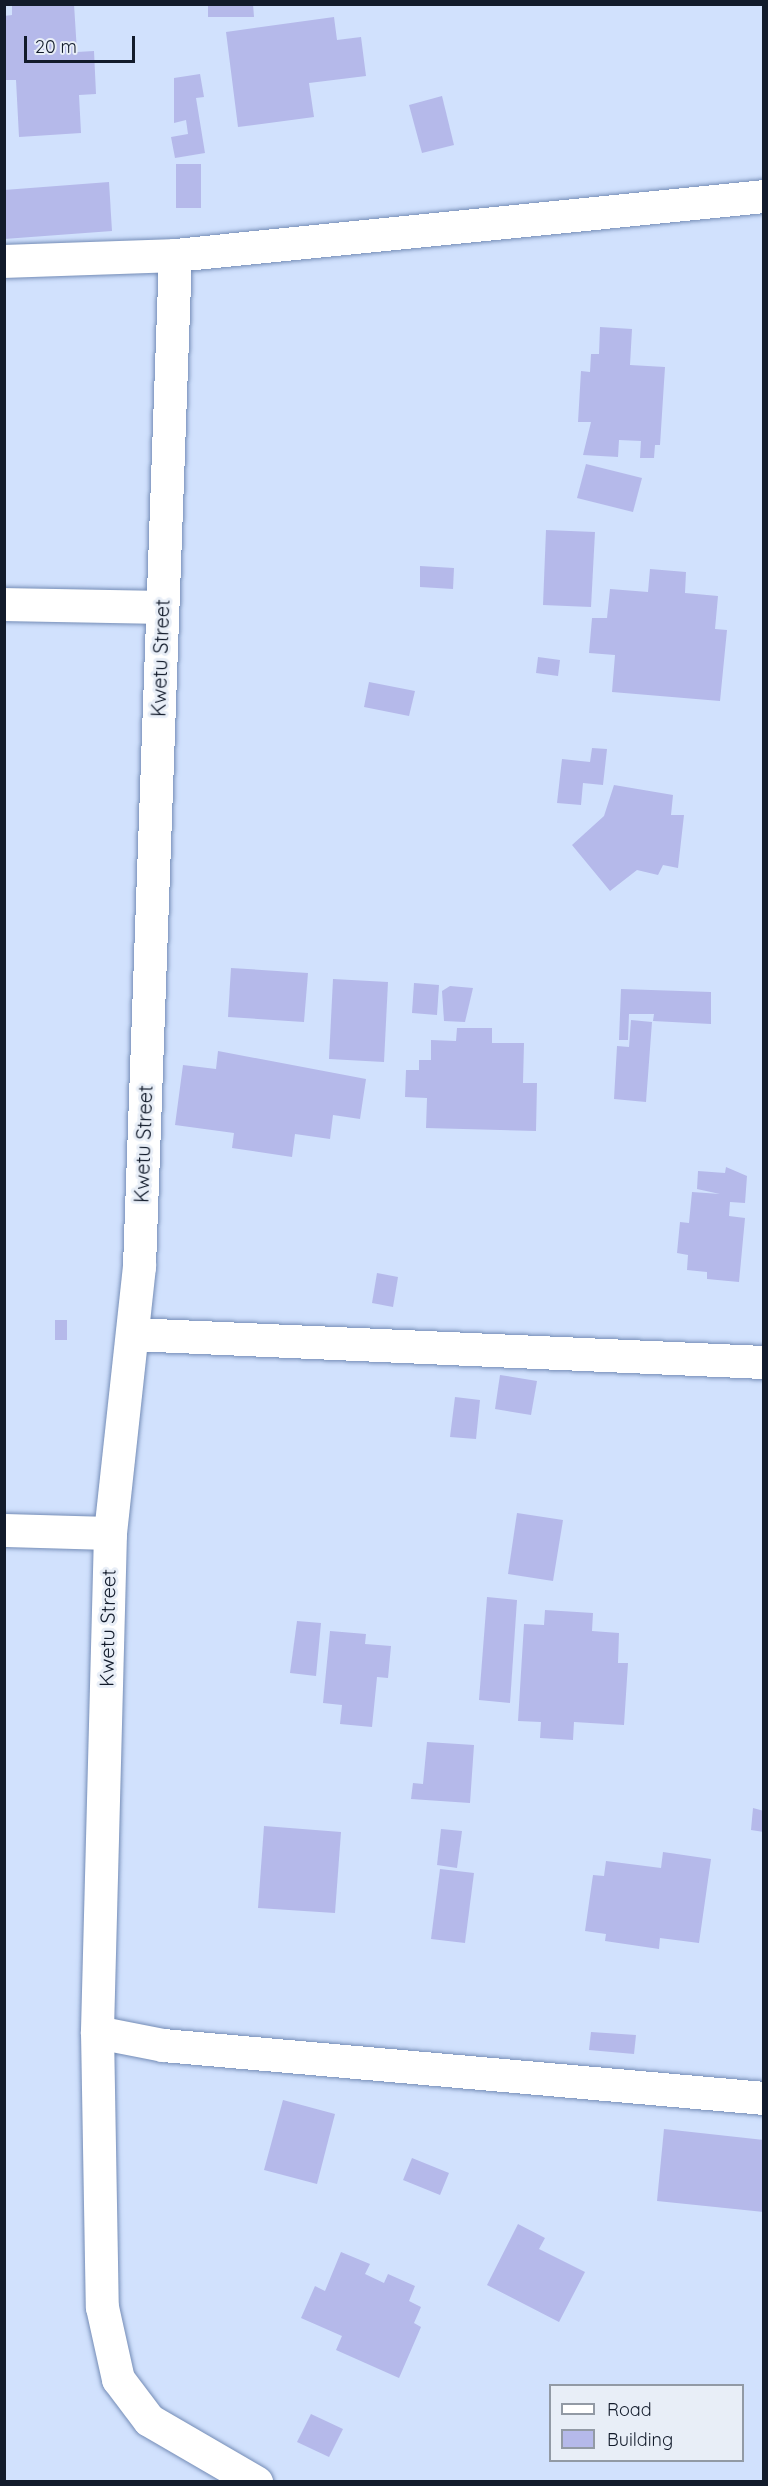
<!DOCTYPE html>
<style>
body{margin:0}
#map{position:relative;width:768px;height:2486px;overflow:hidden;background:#d1e1fd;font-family:Quicksand,sans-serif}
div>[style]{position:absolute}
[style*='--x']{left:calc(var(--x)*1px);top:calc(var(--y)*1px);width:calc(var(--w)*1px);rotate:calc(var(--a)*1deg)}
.building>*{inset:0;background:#b5b9ea}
.roads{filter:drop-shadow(0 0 2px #748cb6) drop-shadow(0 0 2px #748cb6)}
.minor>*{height:33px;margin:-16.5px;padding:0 16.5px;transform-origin:16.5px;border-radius:16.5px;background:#fff}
span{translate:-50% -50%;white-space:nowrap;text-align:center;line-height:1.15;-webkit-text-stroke:6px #e8eef7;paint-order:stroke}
.street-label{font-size:20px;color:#121b2b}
.frame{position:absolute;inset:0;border:6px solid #121b2b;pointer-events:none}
.legend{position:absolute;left:549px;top:2384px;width:195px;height:78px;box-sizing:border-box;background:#e8eef7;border:2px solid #929aa5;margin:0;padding:8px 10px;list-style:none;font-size:18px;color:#121b2b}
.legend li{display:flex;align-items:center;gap:12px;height:30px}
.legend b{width:30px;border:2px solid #929aa5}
.scale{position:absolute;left:24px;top:36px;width:111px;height:27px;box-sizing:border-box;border:3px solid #121b2b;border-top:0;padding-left:8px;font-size:18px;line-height:21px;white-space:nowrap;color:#121b2b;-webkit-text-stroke:4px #e8eef7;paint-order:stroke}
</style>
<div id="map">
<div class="building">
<i style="clip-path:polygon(12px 4px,74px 4px,77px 52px,94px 51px,96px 94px,79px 95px,81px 133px,19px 137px,16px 80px,4px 80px,4px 16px,12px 15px)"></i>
<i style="clip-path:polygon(208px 4px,253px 4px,254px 17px,208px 17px)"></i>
<i style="clip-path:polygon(334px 17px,337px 40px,361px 37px,366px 76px,309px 83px,314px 117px,238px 127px,226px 32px)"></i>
<i style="clip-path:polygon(200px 74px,204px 97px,196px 98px,205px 153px,175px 158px,171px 137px,188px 134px,186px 120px,174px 123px,174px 78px)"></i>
<i style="clip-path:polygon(442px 96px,454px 145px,422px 153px,409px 105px)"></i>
<i style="clip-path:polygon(176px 164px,201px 164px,201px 208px,176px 208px)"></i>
<i style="clip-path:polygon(109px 182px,112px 231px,4px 239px,4px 190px)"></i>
<i style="clip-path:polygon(600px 327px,632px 329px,630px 365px,665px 367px,660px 445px,655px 445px,654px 458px,640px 458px,641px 441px,619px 440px,618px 457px,583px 455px,591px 422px,578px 422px,581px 371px,590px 372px,591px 354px,599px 354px)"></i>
<i style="clip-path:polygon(586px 464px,642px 478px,633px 512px,577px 498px)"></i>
<i style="clip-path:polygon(546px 530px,595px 532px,591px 607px,543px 605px)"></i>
<i style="clip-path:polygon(420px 566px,454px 568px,453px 589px,420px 587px)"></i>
<i style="clip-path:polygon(650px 569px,686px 572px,685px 593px,718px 596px,715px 629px,727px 630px,720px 701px,612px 692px,615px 655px,589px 653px,592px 618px,607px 618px,610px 589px,648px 592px)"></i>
<i style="clip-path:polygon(538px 657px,560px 660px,558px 676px,536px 673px)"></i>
<i style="clip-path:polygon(369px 682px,415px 691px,409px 716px,364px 707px)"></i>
<i style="clip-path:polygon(592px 748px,607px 749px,603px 785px,583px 783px,581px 805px,557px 803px,562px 759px,590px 762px)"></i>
<i style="clip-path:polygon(614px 785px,673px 795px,671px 815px,684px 815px,678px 868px,663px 865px,658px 875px,637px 870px,610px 891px,572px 845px,604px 816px)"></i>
<i style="clip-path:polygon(231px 968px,308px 973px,304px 1022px,228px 1017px)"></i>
<i style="clip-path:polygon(333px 979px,388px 982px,384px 1062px,329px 1059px)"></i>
<i style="clip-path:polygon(414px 983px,439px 985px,437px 1015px,412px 1013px)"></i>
<i style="clip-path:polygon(450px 986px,473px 988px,465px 1022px,444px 1021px,442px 991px)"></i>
<i style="clip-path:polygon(621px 989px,711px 992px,711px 1024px,653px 1021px,654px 1014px,629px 1014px,628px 1040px,619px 1040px)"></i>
<i style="clip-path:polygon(631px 1020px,652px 1022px,646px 1102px,614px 1099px,617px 1046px,629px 1047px)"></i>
<i style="clip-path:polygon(457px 1028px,492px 1028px,492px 1043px,524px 1043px,523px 1083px,537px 1083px,536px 1131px,426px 1128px,427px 1098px,405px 1097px,406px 1070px,419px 1070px,419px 1060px,431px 1060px,431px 1040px,456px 1041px)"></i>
<i style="clip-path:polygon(218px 1051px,366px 1079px,360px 1119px,333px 1115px,330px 1139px,295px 1134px,292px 1157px,232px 1148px,234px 1133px,175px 1125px,183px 1065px,216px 1069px)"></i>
<i style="clip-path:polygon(726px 1167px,747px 1176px,745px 1203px,730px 1202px,729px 1216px,745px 1218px,739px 1282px,707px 1279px,707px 1272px,687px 1270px,688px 1255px,677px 1253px,680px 1222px,689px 1223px,692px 1192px,720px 1194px,697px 1189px,698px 1171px,725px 1173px)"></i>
<i style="clip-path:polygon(377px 1273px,398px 1277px,393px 1307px,372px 1303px)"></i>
<i style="clip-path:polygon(55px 1320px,67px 1320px,67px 1340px,55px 1340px)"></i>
<i style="clip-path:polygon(500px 1375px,537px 1381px,531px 1415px,495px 1409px)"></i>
<i style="clip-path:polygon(455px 1397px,480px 1400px,476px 1439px,450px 1437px)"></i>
<i style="clip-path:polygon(517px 1513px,563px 1520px,553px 1581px,508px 1574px)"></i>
<i style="clip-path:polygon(487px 1597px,517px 1600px,510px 1703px,479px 1700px)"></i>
<i style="clip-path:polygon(545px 1610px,593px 1613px,592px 1631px,619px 1633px,618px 1663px,628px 1663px,624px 1725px,574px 1722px,573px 1740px,540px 1738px,541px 1722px,518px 1721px,524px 1624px,544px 1625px)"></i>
<i style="clip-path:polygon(297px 1621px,321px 1623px,316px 1676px,290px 1673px)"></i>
<i style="clip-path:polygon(330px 1631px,366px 1634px,365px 1644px,391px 1646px,388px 1678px,377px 1677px,372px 1727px,340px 1724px,342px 1705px,323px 1703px)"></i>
<i style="clip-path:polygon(427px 1742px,474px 1745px,470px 1803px,411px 1799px,413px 1783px,423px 1784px)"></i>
<i style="clip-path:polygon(753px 1808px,764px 1811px,764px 1832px,751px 1830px)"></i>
<i style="clip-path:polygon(264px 1826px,341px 1832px,335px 1913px,258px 1908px)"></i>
<i style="clip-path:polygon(441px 1829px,462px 1831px,457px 1868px,437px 1865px)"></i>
<i style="clip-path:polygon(663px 1852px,711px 1859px,699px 1943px,660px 1938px,659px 1949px,605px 1941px,606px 1934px,585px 1931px,593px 1875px,604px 1876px,606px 1861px,661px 1868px)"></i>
<i style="clip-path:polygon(440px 1869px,474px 1873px,465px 1943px,431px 1939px)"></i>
<i style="clip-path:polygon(591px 2032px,636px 2035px,634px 2054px,589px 2050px)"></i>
<i style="clip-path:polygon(283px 2100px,335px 2114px,317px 2184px,264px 2170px)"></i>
<i style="clip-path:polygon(664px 2129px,764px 2140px,764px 2212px,657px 2201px)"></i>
<i style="clip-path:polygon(412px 2158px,449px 2173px,440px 2195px,403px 2180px)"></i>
<i style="clip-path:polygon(518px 2224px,545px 2238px,539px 2249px,585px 2272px,559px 2322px,487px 2285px)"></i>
<i style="clip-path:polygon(341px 2252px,370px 2264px,365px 2274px,384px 2283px,388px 2274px,415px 2286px,409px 2301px,421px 2307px,414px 2323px,421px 2327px,399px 2378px,336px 2350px,342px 2336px,301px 2318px,315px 2286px,325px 2291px)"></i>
<i style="clip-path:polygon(311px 2414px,343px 2429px,329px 2457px,297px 2442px)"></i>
</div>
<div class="roads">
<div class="minor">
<i style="--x:175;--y:255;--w:1012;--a:92.04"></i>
<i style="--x:139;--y:1266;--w:269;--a:96.2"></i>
<i style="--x:110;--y:1533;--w:499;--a:91.5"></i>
<i style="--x:97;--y:2032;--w:275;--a:89"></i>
<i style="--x:102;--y:2307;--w:74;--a:77.5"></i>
<i style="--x:118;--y:2379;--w:51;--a:52.9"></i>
<i style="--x:149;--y:2420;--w:124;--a:30.1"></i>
<i style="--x:4;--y:261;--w:171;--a:-2"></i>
<i style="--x:175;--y:255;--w:592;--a:-5.72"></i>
<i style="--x:4;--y:604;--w:157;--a:1.1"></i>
<i style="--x:132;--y:1334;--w:633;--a:2.54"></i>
<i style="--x:4;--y:1530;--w:106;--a:1.6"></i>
<i style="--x:97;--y:2032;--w:67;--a:11.1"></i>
<i style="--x:163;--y:2045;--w:603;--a:5.04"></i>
</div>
</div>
<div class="street-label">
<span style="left:160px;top:658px;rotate:-88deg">Kwetu Street</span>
<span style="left:143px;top:1144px;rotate:-88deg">Kwetu Street</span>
<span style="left:107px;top:1628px;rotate:-89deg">Kwetu Street</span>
</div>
<div class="frame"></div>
<ul class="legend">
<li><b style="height:8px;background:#fff"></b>Road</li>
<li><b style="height:16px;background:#b5b9ea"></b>Building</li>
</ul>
<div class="scale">20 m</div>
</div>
